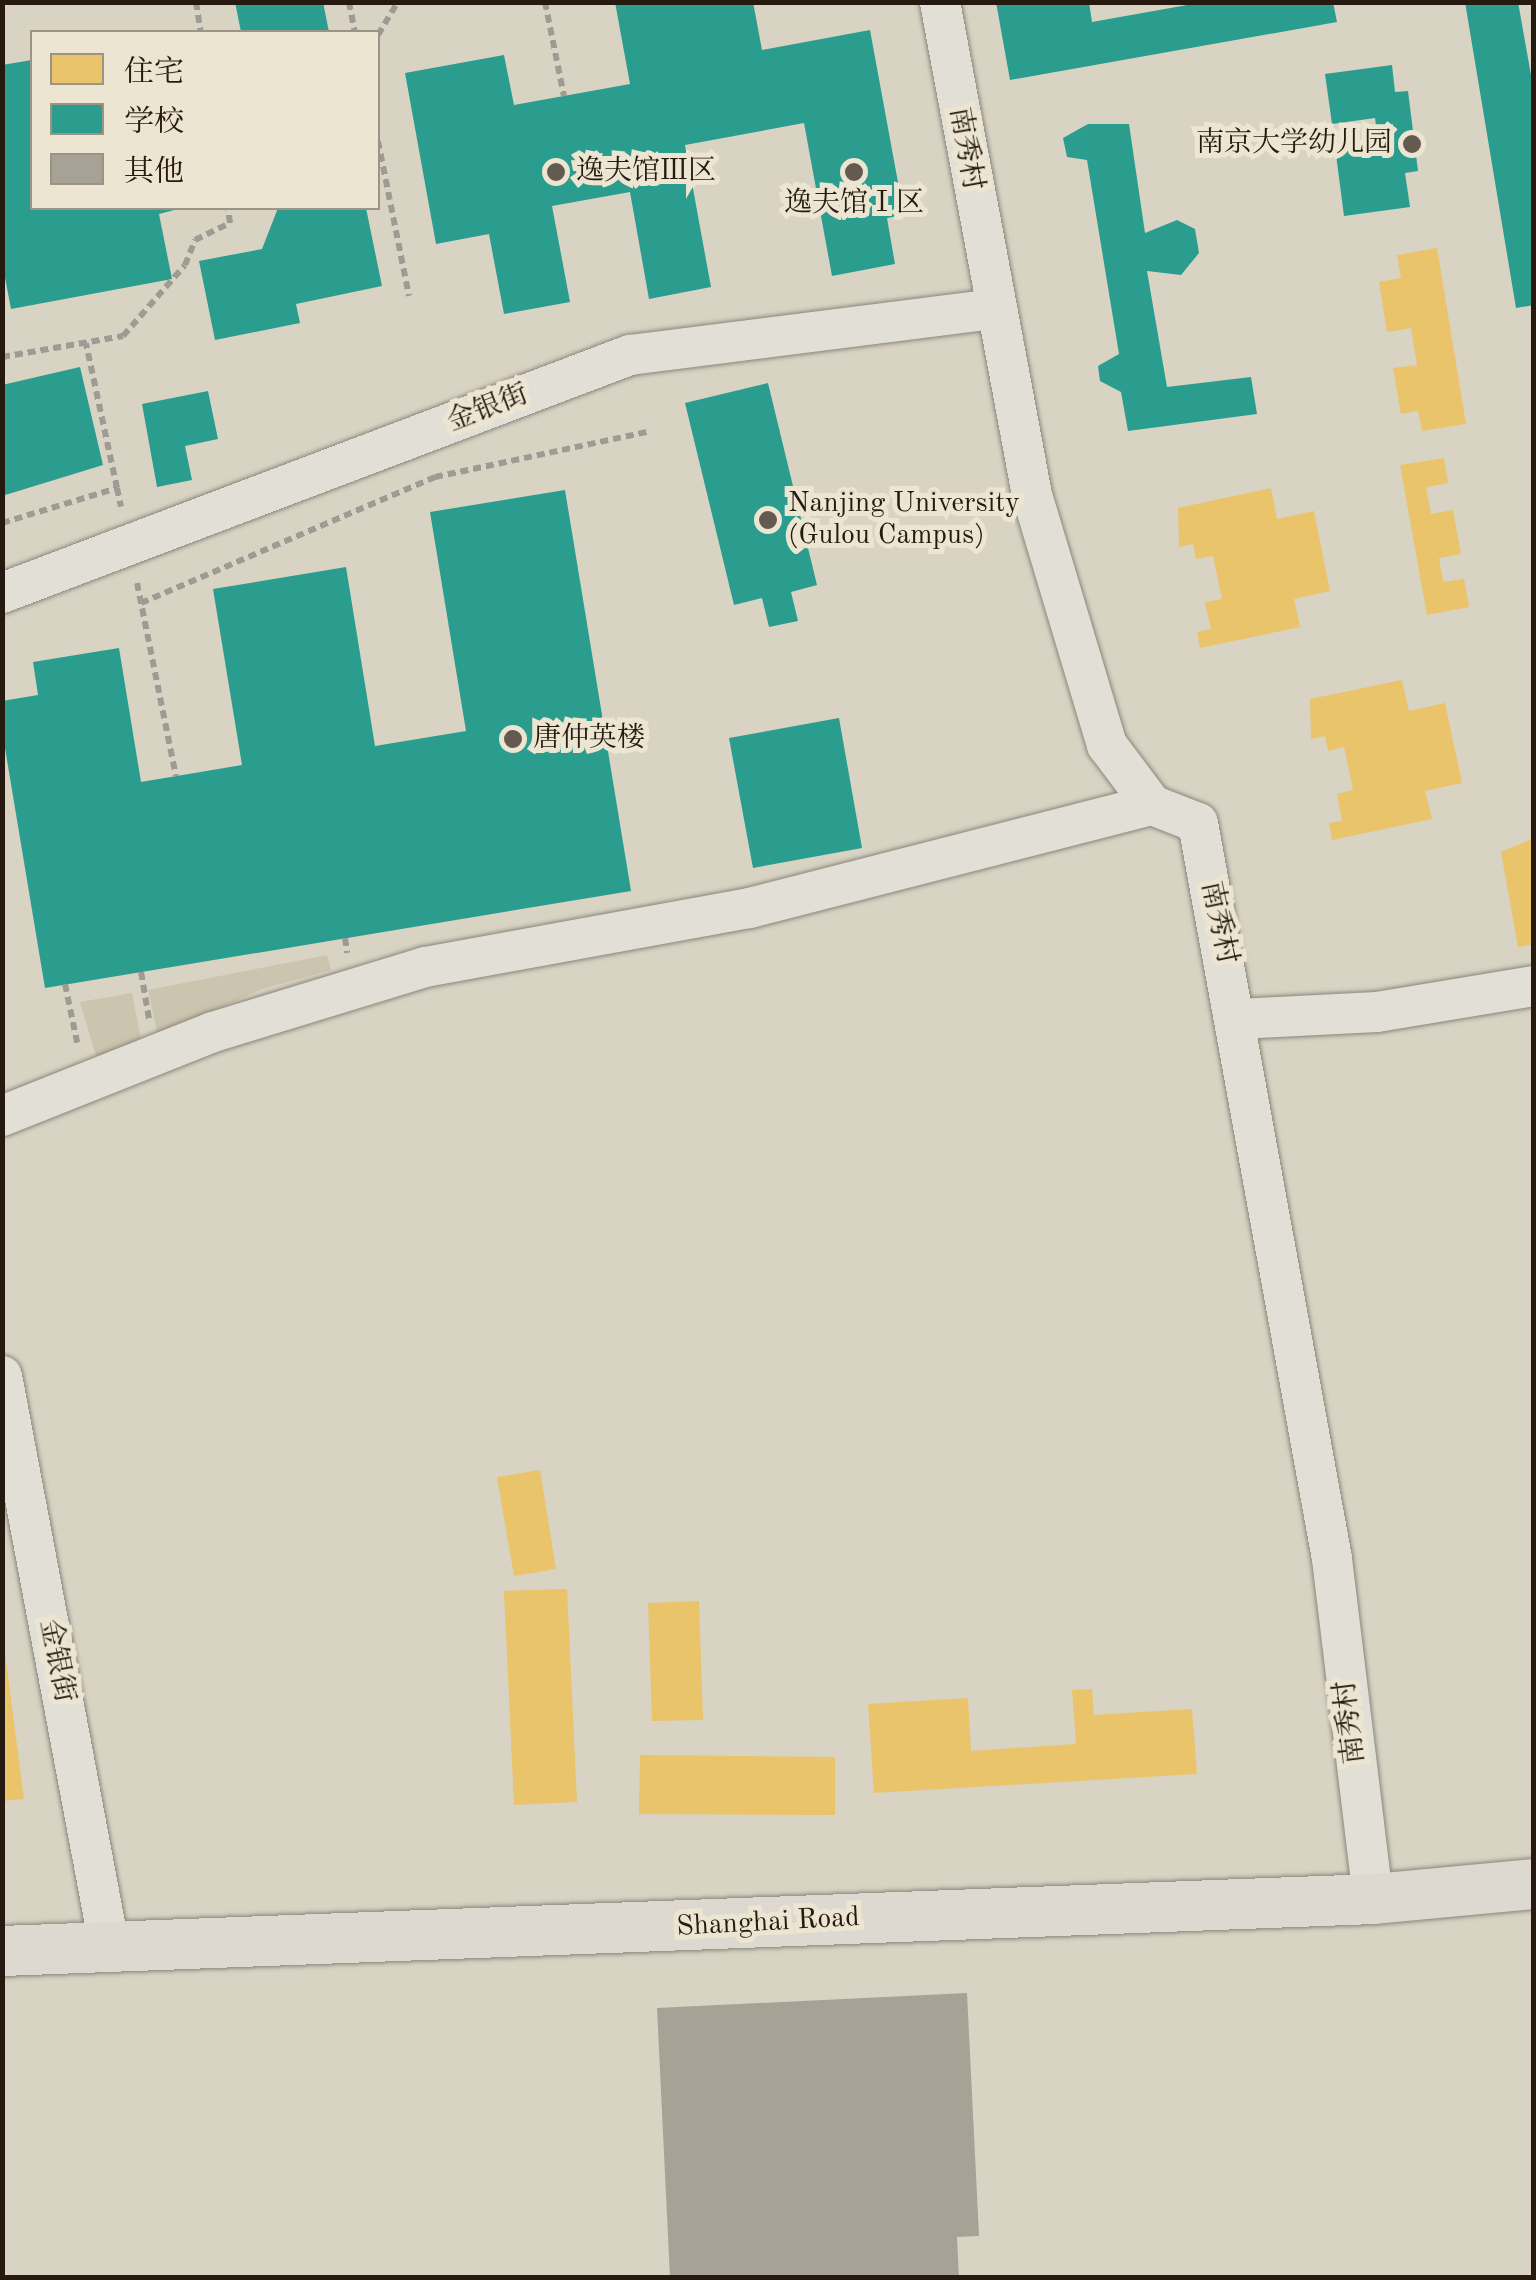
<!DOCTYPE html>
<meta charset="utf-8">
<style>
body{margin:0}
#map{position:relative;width:1536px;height:2280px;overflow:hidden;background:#d8d3c3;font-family:"Old Standard TT","Noto Serif SC",serif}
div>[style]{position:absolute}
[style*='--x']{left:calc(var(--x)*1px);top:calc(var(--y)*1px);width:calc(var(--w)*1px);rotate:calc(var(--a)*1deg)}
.green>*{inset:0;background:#cbc4ae}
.homes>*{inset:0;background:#e9c46a}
.schools>*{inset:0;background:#2a9d8f}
.building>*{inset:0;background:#a6a296}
.path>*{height:6px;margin-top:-3px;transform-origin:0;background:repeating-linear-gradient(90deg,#9e9b94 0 8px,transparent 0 13px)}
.roads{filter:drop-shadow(0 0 2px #8b867c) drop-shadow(0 0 2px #8b867c)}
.minor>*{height:40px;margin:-20px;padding:0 20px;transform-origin:20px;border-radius:20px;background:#e2dfd7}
.major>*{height:50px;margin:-25px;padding:0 25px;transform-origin:25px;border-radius:25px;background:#ddd9d0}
.dots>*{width:28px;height:28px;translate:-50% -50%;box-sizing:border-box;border:5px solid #ece5d2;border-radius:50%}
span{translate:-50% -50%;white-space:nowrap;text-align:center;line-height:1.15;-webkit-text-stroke:10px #ece5d2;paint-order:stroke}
.poi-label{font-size:28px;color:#251910}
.right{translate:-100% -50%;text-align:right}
.left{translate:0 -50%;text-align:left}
.street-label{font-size:28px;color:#251910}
.frame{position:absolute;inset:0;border:5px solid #251910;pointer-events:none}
.legend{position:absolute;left:30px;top:30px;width:350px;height:180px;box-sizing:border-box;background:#ece5d2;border:2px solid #9c9384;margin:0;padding:12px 18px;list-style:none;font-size:30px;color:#251910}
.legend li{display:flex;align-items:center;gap:20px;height:50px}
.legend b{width:50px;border:2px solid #9c9384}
</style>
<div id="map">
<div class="green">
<i style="clip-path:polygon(327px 955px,331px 970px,262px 989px,158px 1036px,148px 990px)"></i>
<i style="clip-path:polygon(132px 993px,141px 1039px,109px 1062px,96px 1056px,80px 1002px)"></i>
</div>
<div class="homes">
<i style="clip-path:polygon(1437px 248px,1466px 424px,1422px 431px,1418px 411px,1401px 414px,1393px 368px,1417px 365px,1411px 328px,1387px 332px,1379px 282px,1401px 278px,1397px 255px)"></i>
<i style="clip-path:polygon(1444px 458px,1448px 483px,1426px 487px,1431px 514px,1453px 510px,1461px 554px,1439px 558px,1443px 582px,1464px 579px,1469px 607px,1427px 615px,1400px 465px)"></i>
<i style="clip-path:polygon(1271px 488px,1277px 519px,1314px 511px,1330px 591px,1294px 599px,1300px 627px,1200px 648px,1197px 632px,1211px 629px,1205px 602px,1222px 599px,1213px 556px,1196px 559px,1193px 544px,1179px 547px,1178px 508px)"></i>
<i style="clip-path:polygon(1402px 680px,1409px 711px,1445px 703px,1462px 783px,1425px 791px,1432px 819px,1332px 840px,1329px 823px,1342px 821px,1337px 794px,1353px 790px,1344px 747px,1328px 751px,1325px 736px,1311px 739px,1310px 699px)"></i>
<i style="clip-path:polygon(1534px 838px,1534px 944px,1518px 947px,1501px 852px)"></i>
<i style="clip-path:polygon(540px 1470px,556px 1569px,514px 1576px,497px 1477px)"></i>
<i style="clip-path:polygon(567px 1589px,577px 1802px,514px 1805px,504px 1591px)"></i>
<i style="clip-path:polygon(699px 1601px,703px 1720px,652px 1721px,648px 1603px)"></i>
<i style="clip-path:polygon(2px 1630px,24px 1799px,2px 1801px)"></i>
<i style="clip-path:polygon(1092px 1689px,1094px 1715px,1192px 1709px,1197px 1774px,874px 1793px,868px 1704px,968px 1698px,971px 1751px,1076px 1744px,1072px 1690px)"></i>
<i style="clip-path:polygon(640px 1755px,835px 1757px,835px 1815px,639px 1814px)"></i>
</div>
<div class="schools">
<i style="clip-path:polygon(235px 2px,323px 2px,329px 32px,241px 32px)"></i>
<i style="clip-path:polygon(615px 2px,753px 2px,762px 50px,870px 30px,904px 215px,887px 218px,895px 264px,832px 276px,804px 123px,685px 145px,711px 287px,649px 299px,630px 192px,552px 206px,570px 302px,504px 314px,489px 234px,436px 244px,405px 73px,504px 55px,514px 105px,630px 84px)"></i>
<i style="clip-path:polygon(996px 2px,1089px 2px,1092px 22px,1204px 2px,1333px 2px,1337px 22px,1010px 80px)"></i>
<i style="clip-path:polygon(1465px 2px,1518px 2px,1534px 92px,1534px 305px,1516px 308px)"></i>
<i style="clip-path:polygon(32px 60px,32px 208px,182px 208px,159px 214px,172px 279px,11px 309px,2px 262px,2px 65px)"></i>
<i style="clip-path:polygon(1392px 65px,1395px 92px,1408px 91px,1418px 171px,1405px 173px,1410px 207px,1344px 216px,1335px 147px,1378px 141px,1375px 118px,1332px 124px,1325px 74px)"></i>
<i style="clip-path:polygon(1088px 124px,1129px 124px,1145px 233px,1177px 220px,1195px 229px,1199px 253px,1181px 275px,1147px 271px,1167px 387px,1251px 377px,1257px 414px,1128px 431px,1121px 392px,1100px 381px,1098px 366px,1119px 354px,1087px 160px,1067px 157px,1063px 138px)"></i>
<i style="clip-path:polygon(278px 208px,366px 208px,382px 286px,296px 304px,300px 323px,215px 340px,199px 261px,262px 249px)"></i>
<i style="clip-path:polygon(80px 367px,103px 465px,2px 496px,2px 385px)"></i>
<i style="clip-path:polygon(768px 383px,817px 585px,791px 592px,798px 621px,769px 627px,762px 598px,734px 605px,685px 403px)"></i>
<i style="clip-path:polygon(208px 391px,218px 439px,185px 446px,192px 480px,157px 487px,142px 404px)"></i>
<i style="clip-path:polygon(565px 490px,631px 891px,45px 988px,2px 730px,2px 701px,38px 695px,33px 662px,119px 648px,141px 782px,242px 765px,213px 589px,346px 567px,375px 746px,466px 731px,430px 512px)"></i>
<i style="clip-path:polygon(839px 718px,862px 848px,753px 868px,729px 738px)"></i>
</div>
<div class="building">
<i style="clip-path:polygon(967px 1993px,979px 2236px,957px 2237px,959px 2278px,670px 2278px,657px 2008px)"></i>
</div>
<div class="path">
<i style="--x:196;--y:2;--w:30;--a:81"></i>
<i style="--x:349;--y:2;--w:31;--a:79"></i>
<i style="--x:545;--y:2;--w:96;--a:78.6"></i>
<i style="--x:378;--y:35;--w:39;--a:-59"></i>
<i style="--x:378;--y:141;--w:158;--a:78.7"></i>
<i style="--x:2;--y:357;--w:123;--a:-9.8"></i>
<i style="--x:123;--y:336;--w:94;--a:-48.9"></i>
<i style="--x:185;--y:265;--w:27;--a:-68"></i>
<i style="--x:195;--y:240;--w:39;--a:-26"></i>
<i style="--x:230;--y:223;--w:15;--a:-98"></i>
<i style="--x:117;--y:488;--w:19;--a:78"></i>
<i style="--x:2;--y:523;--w:120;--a:-16.9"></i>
<i style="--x:117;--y:488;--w:148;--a:-102.1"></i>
<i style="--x:137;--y:583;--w:197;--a:78.6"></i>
<i style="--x:141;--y:603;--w:320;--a:-23.2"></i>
<i style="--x:435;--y:477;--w:217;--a:-12"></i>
<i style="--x:345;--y:938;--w:15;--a:82"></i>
<i style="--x:141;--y:972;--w:48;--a:80.3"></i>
<i style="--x:65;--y:984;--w:64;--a:78.3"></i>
</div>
<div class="roads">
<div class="minor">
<i style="--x:940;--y:2;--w:502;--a:79.43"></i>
<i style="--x:1032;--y:495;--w:261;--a:73.3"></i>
<i style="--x:1107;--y:745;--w:75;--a:53.1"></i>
<i style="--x:1152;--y:805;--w:49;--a:21.4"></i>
<i style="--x:1198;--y:823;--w:748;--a:79.68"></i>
<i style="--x:1332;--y:1559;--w:342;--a:83.1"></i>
<i style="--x:2;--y:593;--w:672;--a:-20.76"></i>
<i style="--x:630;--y:355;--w:367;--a:-7.2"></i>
<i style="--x:1238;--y:1019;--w:139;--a:-2.9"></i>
<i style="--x:1377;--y:1012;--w:159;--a:-9.4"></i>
<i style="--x:2;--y:1116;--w:227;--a:-21.7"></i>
<i style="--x:213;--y:1032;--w:222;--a:-17"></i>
<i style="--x:425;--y:967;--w:330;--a:-10.3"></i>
<i style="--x:750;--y:908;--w:415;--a:-14.4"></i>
<i style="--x:2;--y:1376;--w:579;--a:79.35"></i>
</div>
<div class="major">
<i style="--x:2;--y:1951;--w:1372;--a:-2.17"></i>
<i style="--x:1373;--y:1899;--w:162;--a:-5.3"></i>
</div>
</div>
<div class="dots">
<i style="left:1412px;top:144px;background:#645a4f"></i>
<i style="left:556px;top:172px;background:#645a4f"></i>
<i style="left:854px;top:172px;background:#645a4f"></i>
<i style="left:768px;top:520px;background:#645a4f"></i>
<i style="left:513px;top:739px;background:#645a4f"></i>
</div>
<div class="poi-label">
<span class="right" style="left:1392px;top:144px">南京大学幼儿园</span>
<span class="left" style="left:576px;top:172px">逸夫馆Ⅲ区</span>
<span style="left:854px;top:204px">逸夫馆Ⅰ区</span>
<span class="left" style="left:788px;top:520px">Nanjing University<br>(Gulou Campus)</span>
<span class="left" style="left:533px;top:739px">唐仲英楼</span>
</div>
<div class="street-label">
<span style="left:965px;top:149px;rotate:80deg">南秀村</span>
<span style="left:488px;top:409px;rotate:-21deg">金银街</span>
<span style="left:1218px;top:923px;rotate:78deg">南秀村</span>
<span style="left:56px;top:1661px;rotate:79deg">金银街</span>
<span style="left:1351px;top:1722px;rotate:-97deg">南秀村</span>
<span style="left:768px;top:1923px;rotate:-3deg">Shanghai Road</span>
</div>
<div class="frame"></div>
<ul class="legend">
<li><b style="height:28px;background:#e9c46a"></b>住宅</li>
<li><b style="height:28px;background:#2a9d8f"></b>学校</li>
<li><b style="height:28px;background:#a6a296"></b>其他</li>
</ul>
</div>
